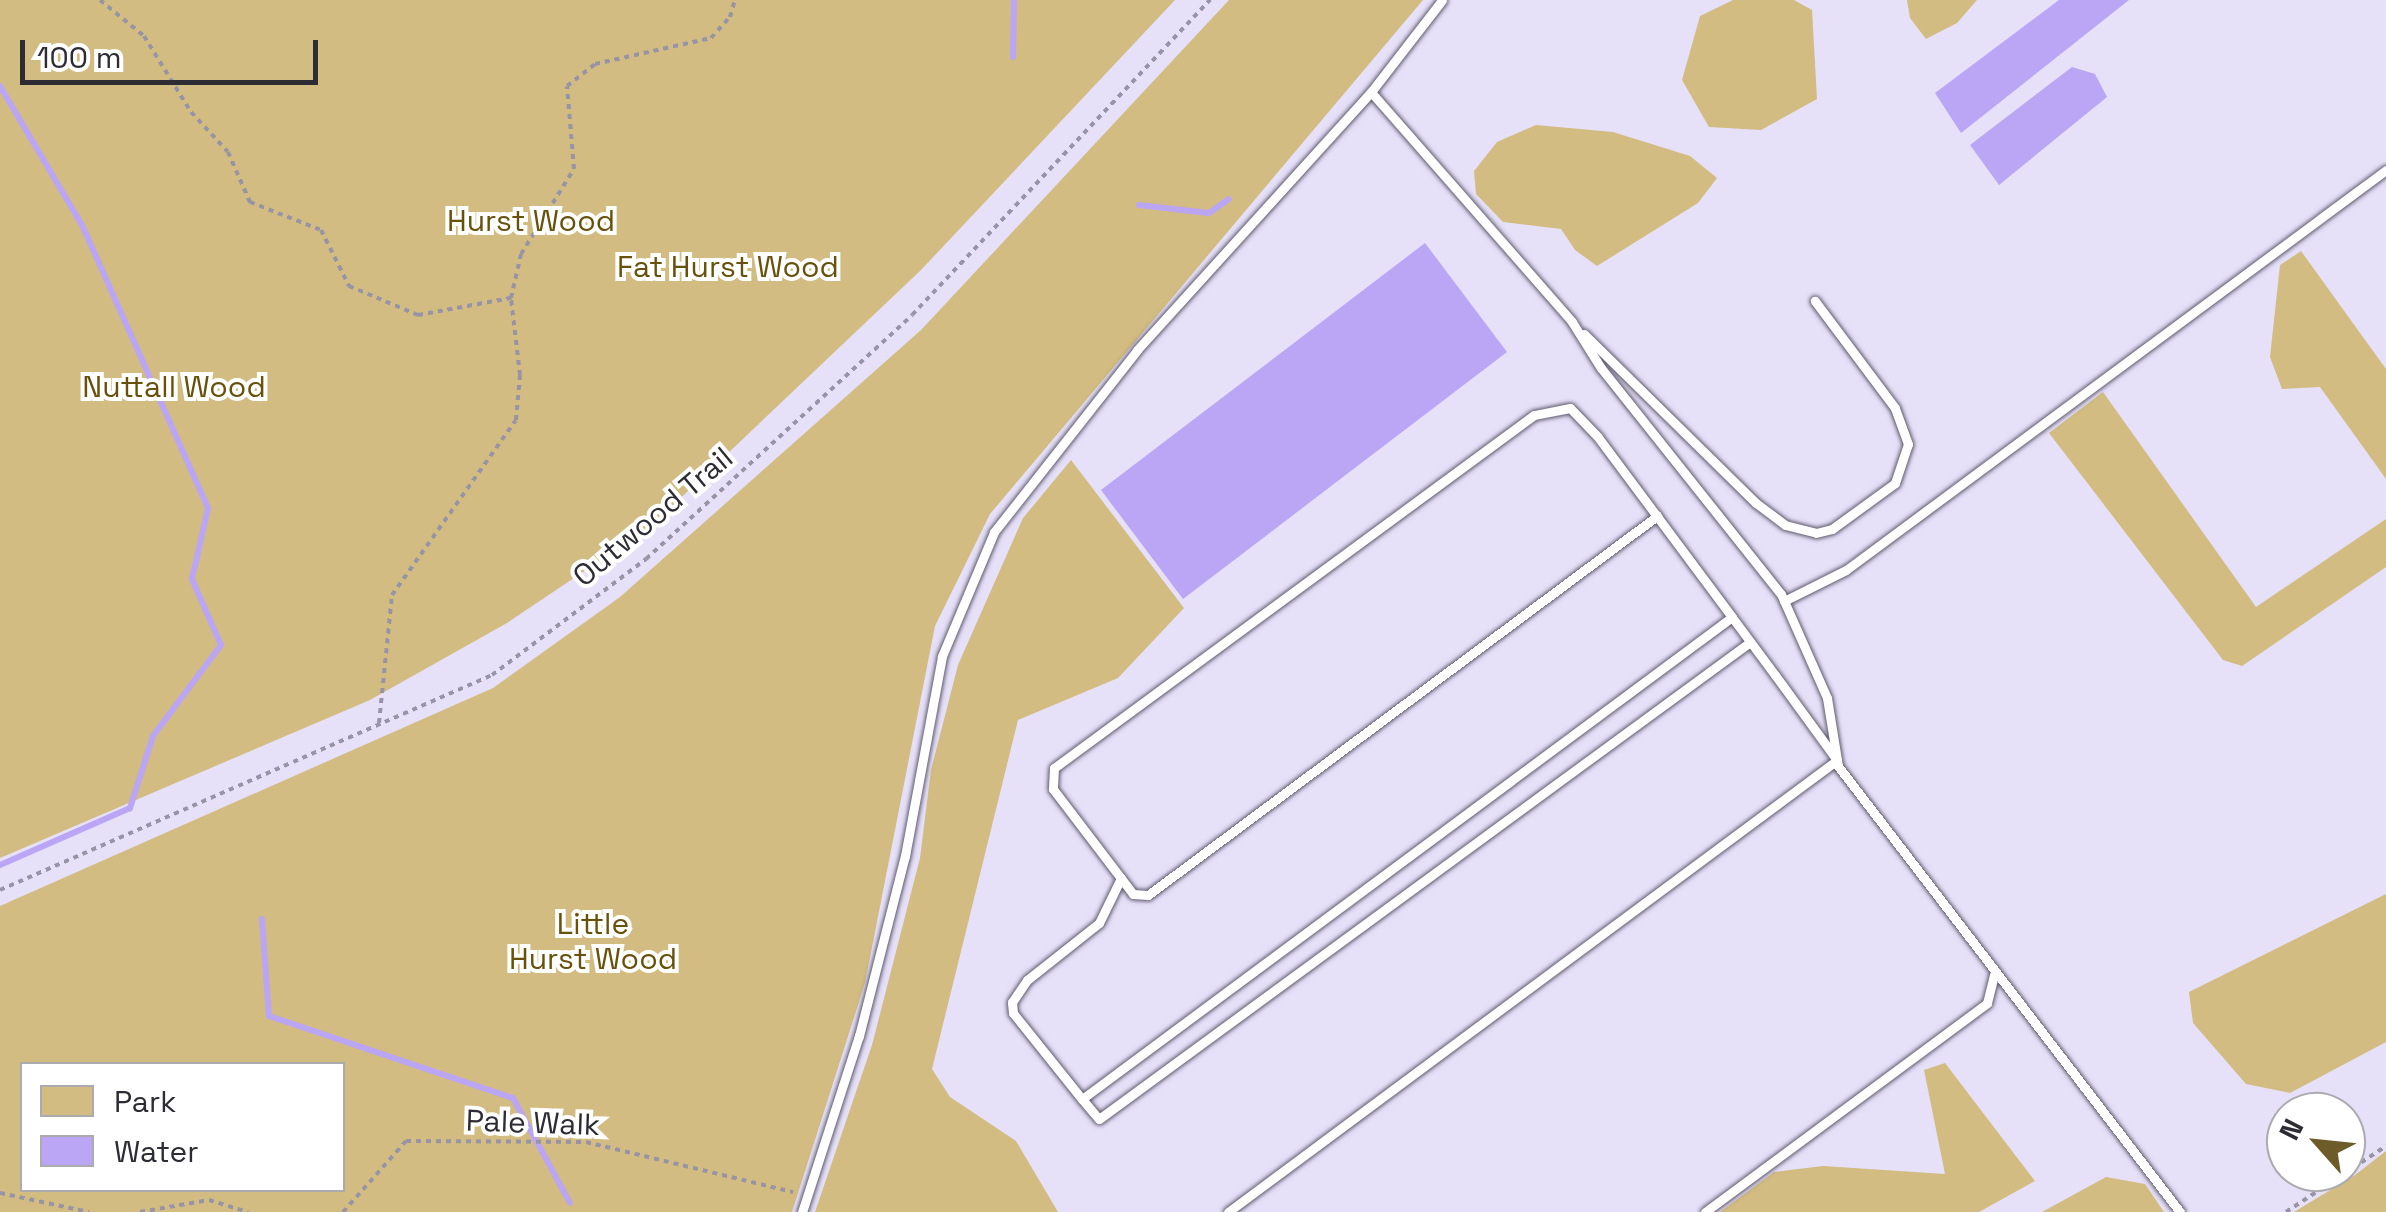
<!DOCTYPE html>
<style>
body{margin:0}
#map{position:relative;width:2386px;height:1212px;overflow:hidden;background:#e6e1f9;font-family:"Space Grotesk",sans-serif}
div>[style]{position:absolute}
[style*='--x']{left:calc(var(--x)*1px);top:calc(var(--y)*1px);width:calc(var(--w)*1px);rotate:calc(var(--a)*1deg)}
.green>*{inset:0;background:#d2bc81}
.water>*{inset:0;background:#bba5f5}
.stream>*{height:6px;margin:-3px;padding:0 3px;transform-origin:3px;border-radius:3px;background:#bba5f5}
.path>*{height:4px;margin-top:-2px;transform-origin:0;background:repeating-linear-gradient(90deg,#9894a6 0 5px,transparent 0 10px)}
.roads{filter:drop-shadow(0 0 2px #5f5a6e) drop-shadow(0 0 2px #5f5a6e)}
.lane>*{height:9px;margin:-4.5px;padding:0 4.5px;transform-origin:4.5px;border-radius:4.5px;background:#fff}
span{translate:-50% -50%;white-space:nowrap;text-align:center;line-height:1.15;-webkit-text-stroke:8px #fff;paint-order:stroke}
.park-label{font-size:30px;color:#67510b}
.street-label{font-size:30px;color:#2d2b34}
.legend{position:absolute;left:20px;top:1062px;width:325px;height:130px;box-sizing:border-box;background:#fff;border:2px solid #abaaae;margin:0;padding:12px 18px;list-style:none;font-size:30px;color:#2d2b34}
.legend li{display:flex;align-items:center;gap:20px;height:50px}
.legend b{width:50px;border:2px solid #abaaae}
.north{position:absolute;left:2266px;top:1092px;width:100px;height:100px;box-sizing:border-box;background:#fff;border:2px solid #abaaae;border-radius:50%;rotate:297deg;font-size:28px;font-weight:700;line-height:40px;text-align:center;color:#2d2b34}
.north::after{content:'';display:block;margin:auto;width:35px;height:45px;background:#6d5b2a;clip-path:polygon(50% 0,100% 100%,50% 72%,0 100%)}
.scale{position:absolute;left:20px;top:40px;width:298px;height:45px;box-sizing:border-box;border:5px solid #2d2b34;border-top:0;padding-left:12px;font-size:30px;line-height:35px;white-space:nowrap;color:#2d2b34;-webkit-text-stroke:8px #fff;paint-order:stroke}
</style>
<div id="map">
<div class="green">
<i style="clip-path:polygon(0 0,1175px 0,921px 270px,650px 527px,507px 623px,370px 700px,0 858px)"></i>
<i style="clip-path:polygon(evenodd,1229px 0,1423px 0,990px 514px,935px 626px,865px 983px,792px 1212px,0 1212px,0 906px,493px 688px,620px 597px,921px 330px,1229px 0,22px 1064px,342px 1064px,342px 1190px,22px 1190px,22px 1064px)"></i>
<i style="clip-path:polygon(1733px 0,1794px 0,1812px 10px,1817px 99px,1761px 130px,1709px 127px,1682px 80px,1700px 16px)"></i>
<i style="clip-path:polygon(1907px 0,1977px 0,1957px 23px,1926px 39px,1910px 18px)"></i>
<i style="clip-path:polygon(1536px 125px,1613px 132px,1690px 156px,1717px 178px,1698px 203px,1597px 266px,1575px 250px,1561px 229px,1503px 222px,1476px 194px,1474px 171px,1497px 142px)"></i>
<i style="clip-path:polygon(2301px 251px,2386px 369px,2386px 479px,2320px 387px,2282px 389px,2270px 357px,2280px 265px)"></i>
<i style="clip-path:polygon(2103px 392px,2256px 607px,2386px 519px,2386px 567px,2242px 666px,2223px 660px,2049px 433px)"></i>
<i style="clip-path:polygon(1071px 460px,1184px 608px,1118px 678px,1018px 720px,932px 1069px,950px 1097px,1016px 1141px,1058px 1212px,815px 1212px,872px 1045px,920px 858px,931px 770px,958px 665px,1023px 518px)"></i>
<i style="clip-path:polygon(2386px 894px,2386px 1042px,2290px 1093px,2246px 1084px,2193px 1023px,2189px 992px)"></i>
<i style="clip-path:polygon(1945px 1063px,2035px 1181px,1979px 1212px,1720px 1212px,1774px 1172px,1823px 1166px,1945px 1174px,1924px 1070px)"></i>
<i style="clip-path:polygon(2386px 1151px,2386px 1212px,2294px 1212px,2355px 1175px)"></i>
<i style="clip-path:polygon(2106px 1177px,2145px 1184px,2164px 1212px,2042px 1212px)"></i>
</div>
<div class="water">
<i style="clip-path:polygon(2059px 0,2129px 0,1961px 133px,1935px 93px)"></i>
<i style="clip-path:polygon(2072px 67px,2095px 74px,2107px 97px,1999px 185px,1970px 145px)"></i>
<i style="clip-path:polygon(1425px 243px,1507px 352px,1183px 599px,1101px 490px)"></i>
</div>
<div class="stream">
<i style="--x:1013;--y:57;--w:57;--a:-89"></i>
<i style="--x:0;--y:86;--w:161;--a:59.5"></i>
<i style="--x:82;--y:225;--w:310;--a:66"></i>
<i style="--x:208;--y:508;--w:73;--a:102.7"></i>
<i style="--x:192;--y:579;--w:72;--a:66.3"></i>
<i style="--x:221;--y:645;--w:114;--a:126.8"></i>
<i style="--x:153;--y:736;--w:76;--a:107.7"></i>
<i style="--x:130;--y:808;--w:142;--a:156.3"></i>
<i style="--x:1139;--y:205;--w:70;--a:6.5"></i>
<i style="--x:1209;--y:213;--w:24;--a:-35"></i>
<i style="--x:262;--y:919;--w:97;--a:85.9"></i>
<i style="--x:269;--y:1016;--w:257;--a:18.6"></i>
<i style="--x:513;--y:1098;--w:119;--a:61.5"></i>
</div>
<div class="path">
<i style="--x:100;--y:0;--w:57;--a:39.3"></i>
<i style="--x:144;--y:36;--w:89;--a:58.3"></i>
<i style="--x:191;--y:112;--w:54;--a:47.2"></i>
<i style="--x:228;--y:152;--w:55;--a:66.3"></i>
<i style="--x:250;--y:202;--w:76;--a:21.5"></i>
<i style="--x:321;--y:230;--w:63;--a:63.4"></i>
<i style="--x:349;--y:286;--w:75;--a:22.8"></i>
<i style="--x:418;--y:315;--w:95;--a:-10.4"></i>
<i style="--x:379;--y:723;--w:129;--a:-84.2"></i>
<i style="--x:392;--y:595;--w:214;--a:-54.7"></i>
<i style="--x:516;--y:420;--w:45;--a:-84.9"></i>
<i style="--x:520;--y:375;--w:78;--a:-96.7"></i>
<i style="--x:511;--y:298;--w:45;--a:-77.2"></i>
<i style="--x:521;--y:254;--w:100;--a:-58.1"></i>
<i style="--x:574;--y:169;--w:83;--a:-94.8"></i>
<i style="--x:567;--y:86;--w:36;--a:-38"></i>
<i style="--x:595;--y:64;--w:119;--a:-12.6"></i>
<i style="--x:711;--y:38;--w:28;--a:-48"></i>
<i style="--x:730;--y:17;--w:18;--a:-74"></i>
<i style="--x:0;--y:890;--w:537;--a:-23.6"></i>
<i style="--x:492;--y:675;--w:193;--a:-37"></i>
<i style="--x:646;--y:559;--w:361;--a:-42.5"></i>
<i style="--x:912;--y:315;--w:434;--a:-46.6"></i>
<i style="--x:0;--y:1193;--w:91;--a:12.1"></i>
<i style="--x:140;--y:1212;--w:70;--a:-9.9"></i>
<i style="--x:209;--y:1200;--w:41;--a:17.1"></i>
<i style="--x:343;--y:1212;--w:95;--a:-48.4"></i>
<i style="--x:406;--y:1141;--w:180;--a:0.3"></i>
<i style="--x:586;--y:1142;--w:213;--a:13.6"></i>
<i style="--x:2286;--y:1212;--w:120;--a:-33.4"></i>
</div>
<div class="roads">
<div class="lane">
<i style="--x:1371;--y:92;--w:305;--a:48.8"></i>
<i style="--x:1572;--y:322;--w:54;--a:57.8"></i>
<i style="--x:1601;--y:368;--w:289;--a:51.5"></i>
<i style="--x:1781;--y:594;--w:114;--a:66.1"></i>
<i style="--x:1827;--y:698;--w:69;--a:80.8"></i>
<i style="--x:1838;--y:766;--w:562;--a:52.52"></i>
<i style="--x:1584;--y:334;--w:241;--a:44.5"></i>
<i style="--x:1756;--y:503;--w:36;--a:37"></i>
<i style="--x:1785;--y:525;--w:32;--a:14"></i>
<i style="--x:1816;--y:533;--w:16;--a:-14"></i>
<i style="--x:1832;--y:529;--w:78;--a:-36.1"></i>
<i style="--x:1895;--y:483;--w:41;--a:-71.6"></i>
<i style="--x:1908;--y:444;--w:38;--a:-110"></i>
<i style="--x:1895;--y:408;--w:134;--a:-126.8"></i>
<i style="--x:1784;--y:601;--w:69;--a:-26.6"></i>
<i style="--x:1846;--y:570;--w:672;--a:-36.53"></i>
<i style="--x:1121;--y:878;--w:50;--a:116.1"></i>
<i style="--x:1099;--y:923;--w:92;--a:141.6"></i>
<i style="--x:1027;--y:980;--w:27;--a:124"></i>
<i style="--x:1012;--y:1002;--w:11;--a:85"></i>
<i style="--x:1013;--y:1013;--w:110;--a:51.3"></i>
<i style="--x:1082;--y:1099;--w:809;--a:-36.56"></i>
<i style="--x:1082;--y:1099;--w:26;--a:50"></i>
<i style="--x:1099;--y:1119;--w:807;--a:-36.23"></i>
<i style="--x:802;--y:1212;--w:185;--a:-72.1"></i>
<i style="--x:859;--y:1036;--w:186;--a:-75.7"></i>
<i style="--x:905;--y:856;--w:203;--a:-79.5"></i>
<i style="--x:942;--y:656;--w:134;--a:-67.2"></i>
<i style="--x:994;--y:532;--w:231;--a:-51.8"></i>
<i style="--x:1137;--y:350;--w:348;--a:-47.8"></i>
<i style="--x:1371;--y:92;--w:116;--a:-52.3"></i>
<i style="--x:1228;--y:1212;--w:758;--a:-36.58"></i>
<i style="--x:1837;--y:760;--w:105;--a:-126.1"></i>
<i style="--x:1775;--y:675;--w:72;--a:-126.6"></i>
<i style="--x:1732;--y:617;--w:224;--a:-126.7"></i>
<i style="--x:1598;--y:437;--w:40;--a:-134"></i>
<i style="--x:1570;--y:408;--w:37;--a:169"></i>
<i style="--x:1534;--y:415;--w:596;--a:143.67"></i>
<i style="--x:1054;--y:768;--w:21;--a:93"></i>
<i style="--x:1053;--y:789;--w:132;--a:52.7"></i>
<i style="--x:1133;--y:894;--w:15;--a:4"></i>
<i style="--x:1148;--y:895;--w:635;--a:-36.67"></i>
<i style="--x:1705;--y:1212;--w:351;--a:-36.5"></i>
<i style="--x:1987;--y:1003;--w:30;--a:-76"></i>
</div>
</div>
<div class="park-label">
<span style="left:531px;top:221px">Hurst Wood</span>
<span style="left:728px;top:267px">Fat Hurst Wood</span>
<span style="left:174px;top:387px">Nuttall Wood</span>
<span style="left:593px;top:941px">Little<br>Hurst Wood</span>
</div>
<div class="street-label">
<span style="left:653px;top:517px;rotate:-40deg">Outwood Trail</span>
<span style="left:533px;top:1123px;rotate:2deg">Pale Walk</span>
</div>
<ul class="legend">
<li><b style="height:28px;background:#d2bc81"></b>Park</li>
<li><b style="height:28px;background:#bba5f5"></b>Water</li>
</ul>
<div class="north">N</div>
<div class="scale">100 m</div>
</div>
